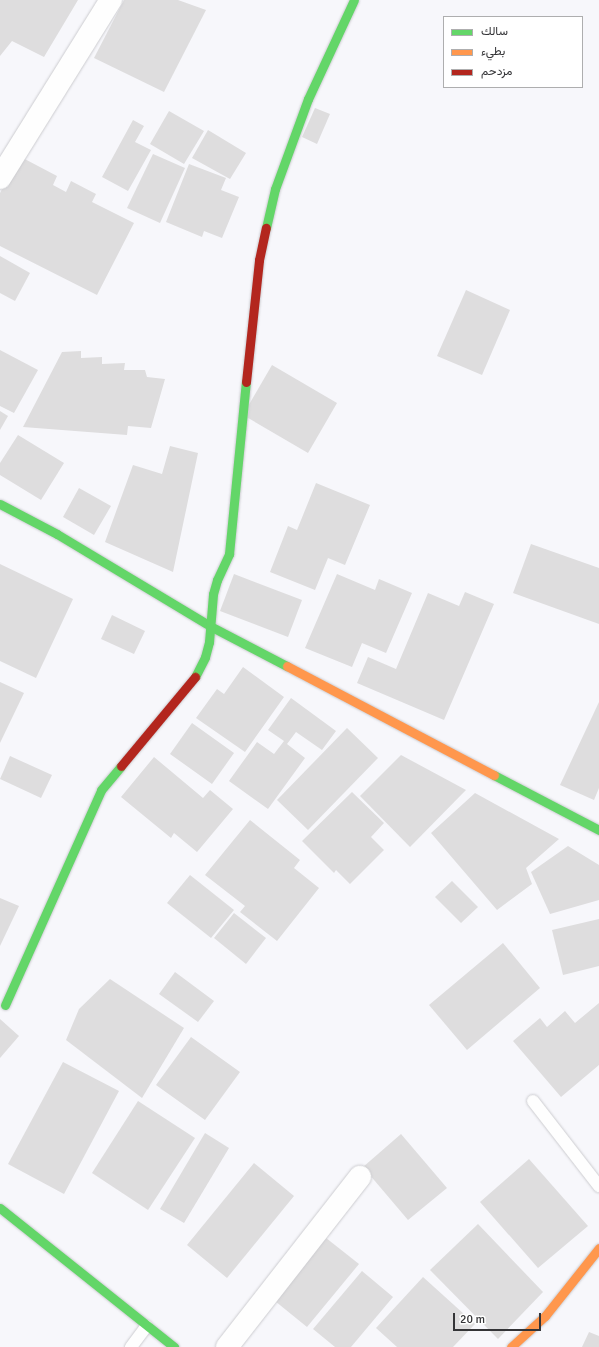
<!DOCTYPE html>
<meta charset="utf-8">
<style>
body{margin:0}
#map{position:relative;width:599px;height:1347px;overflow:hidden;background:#f7f7fb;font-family:Signika,Vazirmatn,sans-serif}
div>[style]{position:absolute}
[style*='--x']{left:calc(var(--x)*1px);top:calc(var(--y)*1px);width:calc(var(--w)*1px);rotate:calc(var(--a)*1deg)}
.building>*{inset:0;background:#deddde}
.roads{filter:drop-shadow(0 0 1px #ccccd0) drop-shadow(0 0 1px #ccccd0)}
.lane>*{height:12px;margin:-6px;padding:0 6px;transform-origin:6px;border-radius:6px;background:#fefefe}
.street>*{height:22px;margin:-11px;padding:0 11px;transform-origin:11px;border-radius:11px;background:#fefefe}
.fast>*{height:9px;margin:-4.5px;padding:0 4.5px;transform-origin:4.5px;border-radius:4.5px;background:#63d668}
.slow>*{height:9px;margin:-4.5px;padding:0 4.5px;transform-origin:4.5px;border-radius:4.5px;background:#ff974d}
.jam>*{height:9px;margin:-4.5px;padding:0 4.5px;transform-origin:4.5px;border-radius:4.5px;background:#b3261e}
span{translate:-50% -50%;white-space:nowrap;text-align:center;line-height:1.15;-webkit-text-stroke:4px #fff;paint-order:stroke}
.legend{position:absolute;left:443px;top:16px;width:140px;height:72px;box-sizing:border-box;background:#fff;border:1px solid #aeaeaf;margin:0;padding:5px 7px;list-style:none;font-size:12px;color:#343437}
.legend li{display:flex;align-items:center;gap:8px;height:20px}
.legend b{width:20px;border:1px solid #aeaeaf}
.scale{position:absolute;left:453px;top:1313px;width:88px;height:18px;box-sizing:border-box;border:2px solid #343437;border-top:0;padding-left:5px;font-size:12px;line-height:14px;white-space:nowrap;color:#343437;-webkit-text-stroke:3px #fff;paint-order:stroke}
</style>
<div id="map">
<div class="building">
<i style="clip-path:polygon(0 0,78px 0,44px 57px,12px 41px,0 56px)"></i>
<i style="clip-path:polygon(124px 0,178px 0,206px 10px,164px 92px,94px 58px)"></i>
<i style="clip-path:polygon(315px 108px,330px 114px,317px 144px,302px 137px)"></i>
<i style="clip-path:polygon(169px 111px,204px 131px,184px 164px,150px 144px)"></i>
<i style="clip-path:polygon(133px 120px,144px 126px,135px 142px,151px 150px,128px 191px,102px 177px)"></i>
<i style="clip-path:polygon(208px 130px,246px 153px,230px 179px,192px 158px)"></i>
<i style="clip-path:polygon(153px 154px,185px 168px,160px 223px,127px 208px)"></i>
<i style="clip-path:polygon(19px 156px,57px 176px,53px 185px,66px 192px,71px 181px,96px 194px,92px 202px,134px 223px,97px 295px,0 246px,0 193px)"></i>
<i style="clip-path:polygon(189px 164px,226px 178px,221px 190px,239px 197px,222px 238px,204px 231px,202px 237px,166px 222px)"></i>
<i style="clip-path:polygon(0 256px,30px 273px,15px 301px,0 293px)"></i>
<i style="clip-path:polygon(466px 290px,510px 310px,482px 375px,437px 356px)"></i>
<i style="clip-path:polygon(0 350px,38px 370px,14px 413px,0 406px)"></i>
<i style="clip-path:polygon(81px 351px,81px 358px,102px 357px,102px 364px,125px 363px,124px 370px,145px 370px,147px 377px,165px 379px,151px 428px,128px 426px,127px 435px,23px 427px,62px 352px)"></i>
<i style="clip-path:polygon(272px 365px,337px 403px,308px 453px,243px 415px)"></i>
<i style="clip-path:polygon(0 411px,8px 416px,0 430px)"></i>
<i style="clip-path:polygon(18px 435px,64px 463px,41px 500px,0 475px,0 463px)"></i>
<i style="clip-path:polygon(170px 446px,198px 453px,173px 572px,105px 542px,133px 465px,162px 474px)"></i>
<i style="clip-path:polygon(316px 483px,370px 505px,345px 565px,328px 558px,315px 590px,270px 572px,288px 526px,297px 530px)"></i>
<i style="clip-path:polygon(79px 488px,111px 506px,94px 535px,63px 517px)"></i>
<i style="clip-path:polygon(531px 544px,599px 568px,599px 624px,513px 593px)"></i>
<i style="clip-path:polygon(0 564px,73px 599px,36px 678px,0 661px)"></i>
<i style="clip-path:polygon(234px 574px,302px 600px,288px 637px,220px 611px)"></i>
<i style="clip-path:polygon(337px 574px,375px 590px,379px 579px,412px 593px,386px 653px,362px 643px,352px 667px,305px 648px)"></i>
<i style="clip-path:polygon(465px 592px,494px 604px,444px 720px,357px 683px,368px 657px,396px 669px,428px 593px,459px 606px)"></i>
<i style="clip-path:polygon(112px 615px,145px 631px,134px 654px,101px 639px)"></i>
<i style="clip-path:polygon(243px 667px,284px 697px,245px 752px,196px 718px,217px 689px,224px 694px)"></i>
<i style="clip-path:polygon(0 682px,24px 693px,0 743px)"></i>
<i style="clip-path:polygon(291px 698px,336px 731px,322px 750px,296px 732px,287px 744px,305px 758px,268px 809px,229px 781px,257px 742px,274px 754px,284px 741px,268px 730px)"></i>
<i style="clip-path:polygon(599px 702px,599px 788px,594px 800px,560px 785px)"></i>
<i style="clip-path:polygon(192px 723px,234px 753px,212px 784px,170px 754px)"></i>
<i style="clip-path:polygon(347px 728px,378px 758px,308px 830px,277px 800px)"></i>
<i style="clip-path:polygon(401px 755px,466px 790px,410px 847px,360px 796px)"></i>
<i style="clip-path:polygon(10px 756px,52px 775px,41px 798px,0 779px)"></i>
<i style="clip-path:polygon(154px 757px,203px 798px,210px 790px,233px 809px,197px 852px,174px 833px,171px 838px,121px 797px)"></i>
<i style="clip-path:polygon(352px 792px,384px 823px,371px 837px,384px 850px,350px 884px,336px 870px,334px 873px,302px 841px)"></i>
<i style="clip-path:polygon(475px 793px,559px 839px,526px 868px,532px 884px,497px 910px,431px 833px)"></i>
<i style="clip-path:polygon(250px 820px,300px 860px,294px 868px,319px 888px,277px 941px,240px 912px,245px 906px,205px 875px)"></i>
<i style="clip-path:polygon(568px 846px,599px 865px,599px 900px,550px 914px,531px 872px)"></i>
<i style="clip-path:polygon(190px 875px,234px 910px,211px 938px,167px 903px)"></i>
<i style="clip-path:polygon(452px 881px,478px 907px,461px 923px,435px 897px)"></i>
<i style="clip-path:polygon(0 898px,19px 906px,0 946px)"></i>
<i style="clip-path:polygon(234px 913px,266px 938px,246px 964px,214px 938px)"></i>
<i style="clip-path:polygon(599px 919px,599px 966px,563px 975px,552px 930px)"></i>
<i style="clip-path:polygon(503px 943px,540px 988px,467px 1050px,429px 1005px)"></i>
<i style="clip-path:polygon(175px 972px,214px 1001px,198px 1022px,159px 994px)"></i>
<i style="clip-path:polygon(110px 979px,184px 1028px,142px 1098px,66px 1040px,79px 1009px)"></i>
<i style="clip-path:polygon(599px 1003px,599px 1065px,561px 1097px,513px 1041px,540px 1018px,547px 1027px,565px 1011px,575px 1023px)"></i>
<i style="clip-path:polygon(0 1019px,19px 1036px,0 1058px)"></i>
<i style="clip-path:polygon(191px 1037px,240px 1072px,205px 1120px,156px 1085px)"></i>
<i style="clip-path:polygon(63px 1062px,119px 1091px,64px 1194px,8px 1164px)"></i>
<i style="clip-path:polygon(138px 1101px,195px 1138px,148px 1210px,92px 1173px)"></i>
<i style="clip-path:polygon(205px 1133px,229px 1148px,184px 1223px,160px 1209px)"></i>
<i style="clip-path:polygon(401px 1134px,447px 1188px,408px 1220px,363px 1167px)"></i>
<i style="clip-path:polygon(529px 1159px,588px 1226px,538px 1268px,480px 1202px)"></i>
<i style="clip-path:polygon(254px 1163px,294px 1196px,227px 1278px,187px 1245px)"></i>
<i style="clip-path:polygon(478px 1224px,543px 1292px,498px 1339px,430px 1270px)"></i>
<i style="clip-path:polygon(321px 1234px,359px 1264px,307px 1327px,270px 1297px)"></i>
<i style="clip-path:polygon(362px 1271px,393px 1297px,351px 1347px,335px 1347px,313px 1329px)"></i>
<i style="clip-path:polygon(423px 1277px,475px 1324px,453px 1347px,397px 1347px,376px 1328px)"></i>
<i style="clip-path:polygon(589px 1332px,599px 1336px,599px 1347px,582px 1347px)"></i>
</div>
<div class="roads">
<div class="lane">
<i style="--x:533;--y:1101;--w:108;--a:52.2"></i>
<i style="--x:131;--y:1347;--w:26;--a:-53"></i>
</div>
<div class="street">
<i style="--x:0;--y:178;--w:210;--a:-58.1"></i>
<i style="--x:227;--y:1347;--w:216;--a:-52"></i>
</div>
<div class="fast">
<i style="--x:266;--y:228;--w:40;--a:-77"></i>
<i style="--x:275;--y:189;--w:96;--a:-69.9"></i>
<i style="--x:308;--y:99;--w:109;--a:-65.1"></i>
<i style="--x:0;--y:504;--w:64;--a:27.8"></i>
<i style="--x:57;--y:534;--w:179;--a:31"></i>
<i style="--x:210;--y:626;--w:87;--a:27.5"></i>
<i style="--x:195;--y:677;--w:22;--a:-63"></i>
<i style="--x:205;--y:657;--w:16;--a:-75"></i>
<i style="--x:209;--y:642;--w:48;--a:-85.2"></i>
<i style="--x:213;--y:594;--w:15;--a:-74"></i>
<i style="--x:217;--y:580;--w:29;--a:-65"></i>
<i style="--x:229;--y:554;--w:173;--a:-84.4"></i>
<i style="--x:494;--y:775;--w:119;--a:27.6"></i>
<i style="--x:5;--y:1005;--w:235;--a:-65.9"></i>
<i style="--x:101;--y:790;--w:31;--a:-50"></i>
<i style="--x:0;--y:1208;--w:223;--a:38.6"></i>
</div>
<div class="slow">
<i style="--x:287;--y:666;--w:234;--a:27.8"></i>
<i style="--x:511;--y:1347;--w:46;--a:-42.4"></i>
<i style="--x:545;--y:1316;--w:87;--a:-51.5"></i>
</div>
<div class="jam">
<i style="--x:246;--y:382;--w:123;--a:-83.9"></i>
<i style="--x:259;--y:260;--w:33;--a:-78"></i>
<i style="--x:121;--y:766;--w:116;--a:-50.3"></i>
</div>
</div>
<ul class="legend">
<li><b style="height:5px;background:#63d668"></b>سالك</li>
<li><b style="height:5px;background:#ff974d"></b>بطيء</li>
<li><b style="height:5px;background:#b3261e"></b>مزدحم</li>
</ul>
<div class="scale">20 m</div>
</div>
